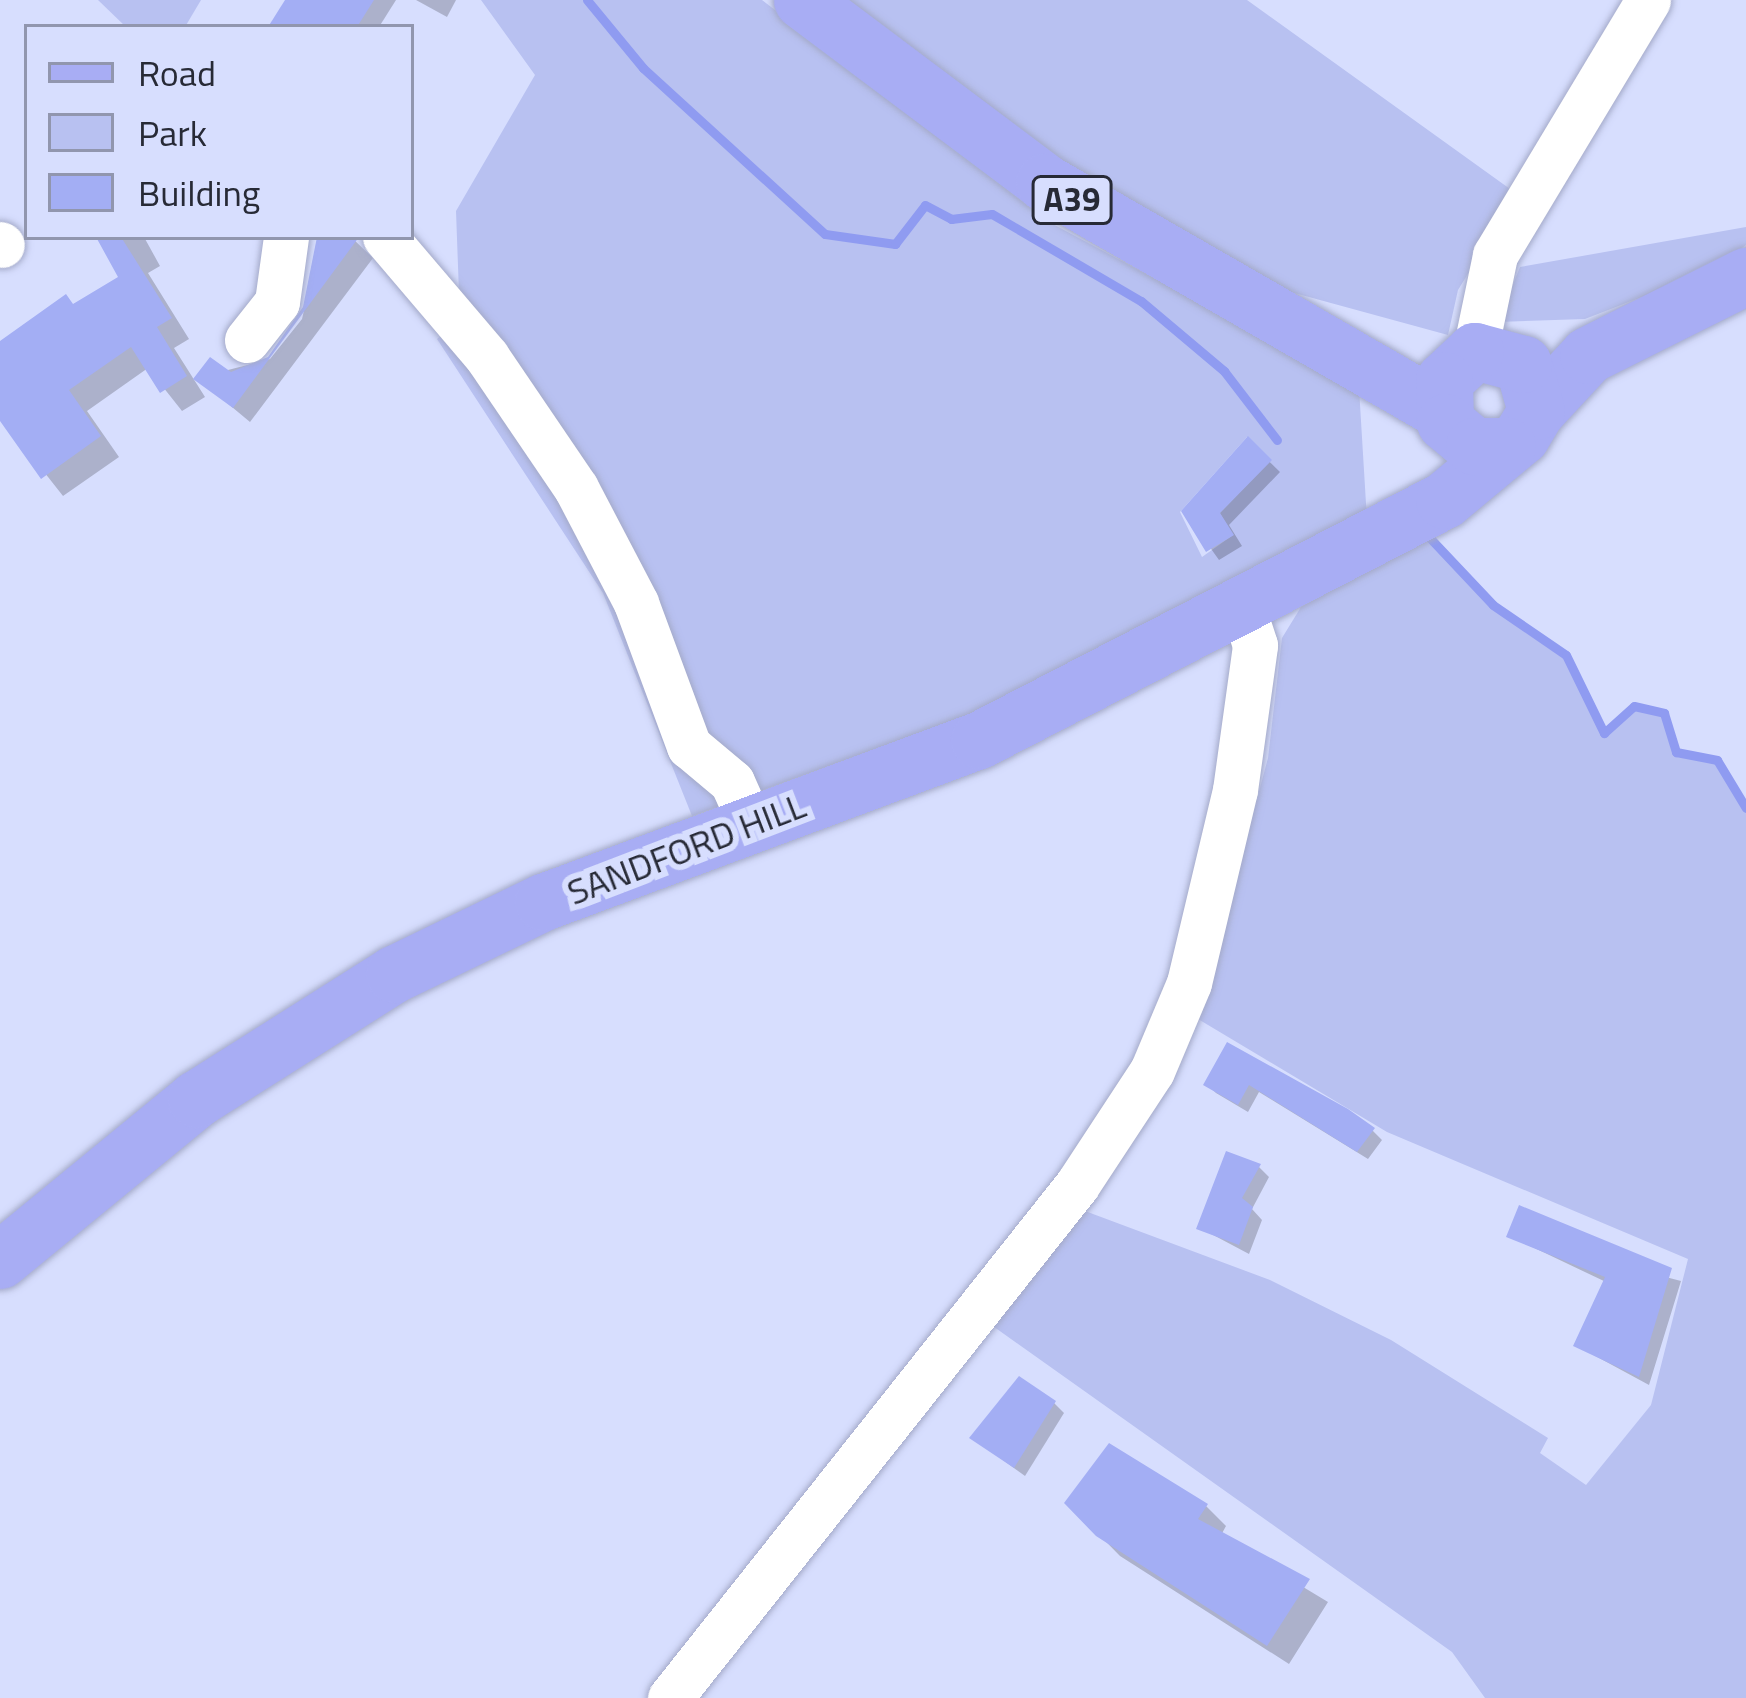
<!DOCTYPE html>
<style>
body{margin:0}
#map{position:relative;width:1746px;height:1698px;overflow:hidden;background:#d7defe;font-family:"Titillium Web",sans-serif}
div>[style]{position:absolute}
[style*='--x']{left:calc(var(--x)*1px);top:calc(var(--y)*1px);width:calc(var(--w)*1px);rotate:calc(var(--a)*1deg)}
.green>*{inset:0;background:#b8c1f1}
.shadow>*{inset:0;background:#0003}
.stream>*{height:9px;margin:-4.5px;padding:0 4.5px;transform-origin:4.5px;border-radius:4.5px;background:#8f9bf1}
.building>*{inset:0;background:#a3aef4}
.roads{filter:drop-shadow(0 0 3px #a4aac9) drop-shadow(0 0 3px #a4aac9)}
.minor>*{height:45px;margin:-22.5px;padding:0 22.5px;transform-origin:22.5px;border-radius:22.5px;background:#fff}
.major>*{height:57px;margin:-28.5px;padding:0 28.5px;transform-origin:28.5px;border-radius:28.5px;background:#a8adf4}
span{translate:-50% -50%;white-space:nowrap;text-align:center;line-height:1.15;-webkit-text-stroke:12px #d7defe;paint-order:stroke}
.shield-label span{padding:3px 9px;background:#d7defe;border:3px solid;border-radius:9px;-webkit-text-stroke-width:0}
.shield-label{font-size:33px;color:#272a36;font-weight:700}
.street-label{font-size:36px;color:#272a36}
.legend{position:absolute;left:24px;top:24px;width:390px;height:216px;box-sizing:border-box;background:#d7defe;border:3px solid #9196ae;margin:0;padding:15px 21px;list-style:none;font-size:36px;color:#272a36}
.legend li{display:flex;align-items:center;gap:24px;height:60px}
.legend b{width:60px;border:3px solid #9196ae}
</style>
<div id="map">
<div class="green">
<i style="clip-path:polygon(98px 0,201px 0,185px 27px,126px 27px)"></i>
<i style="clip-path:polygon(evenodd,481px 0,762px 0,1049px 222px,1359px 388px,1367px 520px,1049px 685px,692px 816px,603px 593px,437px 339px,460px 321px,456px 211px,535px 75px,481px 0,1247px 437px,1271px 460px,1220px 513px,1233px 535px,1202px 557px,1180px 512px,1247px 437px)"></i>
<i style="clip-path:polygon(842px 0,1247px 0,1517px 194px,1458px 290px,1448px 335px,1276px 288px,972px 107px)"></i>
<i style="clip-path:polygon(1746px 227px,1746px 245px,1711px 270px,1585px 319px,1498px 322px,1520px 267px)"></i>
<i style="clip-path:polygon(1429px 537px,1493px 605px,1566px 655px,1604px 732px,1634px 706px,1664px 713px,1676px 752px,1717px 760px,1746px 808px,1746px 1698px,1485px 1698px,1452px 1652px,990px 1324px,1085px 1211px,1270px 1280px,1391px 1340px,1548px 1438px,1540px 1453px,1586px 1485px,1651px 1405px,1688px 1259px,1387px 1132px,1198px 1019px,1268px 758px,1282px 638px,1301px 607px)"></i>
</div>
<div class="shadow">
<i style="clip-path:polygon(289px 0,396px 0,379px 27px,271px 27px)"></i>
<i style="clip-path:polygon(416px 0,456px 0,447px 17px)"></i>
<i style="clip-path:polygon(99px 237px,144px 237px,160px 266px,148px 273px,189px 339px,174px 348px,205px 397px,182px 411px,148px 368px,87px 411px,119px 457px,63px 496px,0 416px,0 344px,122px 278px)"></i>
<i style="clip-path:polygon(321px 237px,351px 237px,373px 258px,250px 422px,197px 378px,270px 359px,302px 319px)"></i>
<i style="clip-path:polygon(1248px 441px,1280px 472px,1229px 525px,1242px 546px,1219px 560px,1184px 511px)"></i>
<i style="clip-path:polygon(1229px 1046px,1373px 1131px,1382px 1140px,1368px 1159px,1259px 1092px,1248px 1112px,1216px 1093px,1207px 1084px)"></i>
<i style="clip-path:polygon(1259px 1167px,1269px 1177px,1252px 1209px,1262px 1220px,1249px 1254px,1200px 1228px)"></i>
<i style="clip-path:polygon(1509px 1236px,1681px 1281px,1649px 1385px,1577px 1346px,1606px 1282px)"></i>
<i style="clip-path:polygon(1054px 1403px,1064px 1413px,1025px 1476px,973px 1438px)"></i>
<i style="clip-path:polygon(1068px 1503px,1206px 1506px,1226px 1526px,1220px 1537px,1328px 1602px,1289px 1664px,1120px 1556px)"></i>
</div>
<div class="stream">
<i style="--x:587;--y:0;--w:88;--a:50.5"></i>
<i style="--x:643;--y:68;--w:246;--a:42.4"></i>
<i style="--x:825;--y:234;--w:71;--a:8.1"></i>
<i style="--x:895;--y:244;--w:49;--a:-52.4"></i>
<i style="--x:925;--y:205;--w:30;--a:28"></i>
<i style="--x:951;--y:219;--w:41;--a:-7"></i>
<i style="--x:992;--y:214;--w:173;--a:30.3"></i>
<i style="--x:1141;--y:301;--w:109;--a:40.1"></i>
<i style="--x:1224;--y:371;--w:87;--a:52.5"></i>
<i style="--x:1429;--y:537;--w:93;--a:46.7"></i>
<i style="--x:1493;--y:605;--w:88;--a:34.4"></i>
<i style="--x:1566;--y:655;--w:87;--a:64"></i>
<i style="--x:1604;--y:733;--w:40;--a:-42"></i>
<i style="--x:1634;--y:706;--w:31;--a:13"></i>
<i style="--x:1664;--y:713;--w:41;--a:72.9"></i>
<i style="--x:1676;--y:752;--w:42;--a:11"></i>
<i style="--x:1717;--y:760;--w:56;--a:58.9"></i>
</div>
<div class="building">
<i style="clip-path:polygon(285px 0,374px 0,357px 27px,268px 27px)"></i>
<i style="clip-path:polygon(96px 237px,121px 237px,172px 318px,157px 327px,187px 376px,160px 393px,131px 347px,69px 390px,101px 436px,41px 479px,0 421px,0 341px,66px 294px,73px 304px,118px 277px)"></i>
<i style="clip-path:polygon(317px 237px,359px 237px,233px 408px,193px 379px,210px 357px,231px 372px,268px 357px,303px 307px)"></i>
<i style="clip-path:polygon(1248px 436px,1272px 460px,1220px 513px,1234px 535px,1206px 552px,1181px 511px)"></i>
<i style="clip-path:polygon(1227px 1042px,1348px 1109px,1375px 1128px,1357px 1152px,1249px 1085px,1238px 1105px,1203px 1085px)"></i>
<i style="clip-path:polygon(1226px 1151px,1261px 1164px,1242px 1198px,1253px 1207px,1239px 1245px,1196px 1229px)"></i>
<i style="clip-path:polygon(1519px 1205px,1672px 1268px,1639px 1377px,1573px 1346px,1605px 1277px,1506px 1237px)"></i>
<i style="clip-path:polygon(1019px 1376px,1056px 1401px,1014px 1468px,969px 1438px)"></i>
<i style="clip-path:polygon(1109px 1443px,1208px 1504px,1198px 1519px,1310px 1579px,1267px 1646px,1096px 1536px,1064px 1503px)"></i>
</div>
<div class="roads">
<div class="minor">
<i style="--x:385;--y:237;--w:157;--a:49.6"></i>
<i style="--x:487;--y:357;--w:158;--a:55.8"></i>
<i style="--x:576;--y:488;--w:130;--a:62.4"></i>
<i style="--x:636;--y:603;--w:153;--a:69.7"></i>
<i style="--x:689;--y:746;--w:56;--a:39.9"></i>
<i style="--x:732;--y:782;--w:44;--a:65.8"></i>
<i style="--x:0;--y:244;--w:2;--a:27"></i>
<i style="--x:247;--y:340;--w:48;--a:-51.7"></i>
<i style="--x:277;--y:302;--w:66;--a:-82.1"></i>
<i style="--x:1475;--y:351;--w:98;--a:-78.2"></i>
<i style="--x:1495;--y:255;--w:297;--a:-59"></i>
<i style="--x:670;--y:1698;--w:655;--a:-51.57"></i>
<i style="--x:1077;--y:1185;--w:136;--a:-56.7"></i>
<i style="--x:1152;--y:1071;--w:95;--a:-67.2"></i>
<i style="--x:1189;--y:983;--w:198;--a:-76.6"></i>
<i style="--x:1235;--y:790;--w:146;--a:-82.1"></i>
<i style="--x:1255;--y:645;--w:40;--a:-108"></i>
</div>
<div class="major">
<i style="--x:802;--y:0;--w:303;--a:36.9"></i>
<i style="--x:1044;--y:182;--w:459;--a:29.9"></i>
<i style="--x:1536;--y:411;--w:76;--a:-47.1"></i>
<i style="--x:1588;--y:355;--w:177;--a:-26.6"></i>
<i style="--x:0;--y:1260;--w:254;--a:-39.4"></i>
<i style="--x:196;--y:1099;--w:234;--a:-32.3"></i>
<i style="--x:394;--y:974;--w:165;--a:-25.8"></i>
<i style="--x:543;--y:902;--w:465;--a:-20.4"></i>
<i style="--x:979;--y:740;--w:523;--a:-27.3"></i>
<i style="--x:1444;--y:500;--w:100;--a:-39.7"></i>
<i style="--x:1521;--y:436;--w:29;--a:-59"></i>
<i style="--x:1536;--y:411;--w:49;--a:-105.5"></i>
<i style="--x:1523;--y:364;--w:50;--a:-164.8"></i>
<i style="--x:1475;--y:351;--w:42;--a:136.9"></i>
<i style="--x:1444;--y:380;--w:42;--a:88.6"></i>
<i style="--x:1445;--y:422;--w:38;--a:40"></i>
<i style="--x:1474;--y:446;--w:33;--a:0"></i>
</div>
</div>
<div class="shield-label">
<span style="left:1072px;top:200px">A39</span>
</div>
<div class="street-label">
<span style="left:686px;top:848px;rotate:-21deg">SANDFORD HILL</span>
</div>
<ul class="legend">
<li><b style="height:15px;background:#a8adf4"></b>Road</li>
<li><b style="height:33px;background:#b8c1f1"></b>Park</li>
<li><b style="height:33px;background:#a3aef4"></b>Building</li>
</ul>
</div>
